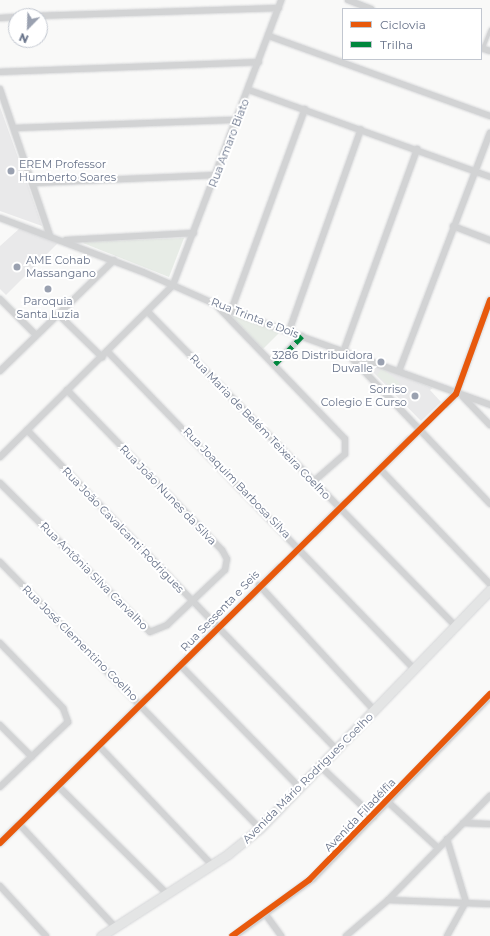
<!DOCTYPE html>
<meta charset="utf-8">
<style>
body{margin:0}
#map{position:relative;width:490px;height:936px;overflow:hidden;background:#f9f9f8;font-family:Montserrat,sans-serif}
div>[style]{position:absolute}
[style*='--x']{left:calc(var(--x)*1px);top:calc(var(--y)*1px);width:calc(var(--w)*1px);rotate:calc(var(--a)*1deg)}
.built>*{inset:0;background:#e9e9ea}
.green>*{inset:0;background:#e7ece6}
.roads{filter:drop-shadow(0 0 1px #d5d6d8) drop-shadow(0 0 1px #d5d6d8)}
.service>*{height:3px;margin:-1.5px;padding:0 1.5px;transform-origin:1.5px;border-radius:1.5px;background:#d2d3d4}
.minor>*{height:6px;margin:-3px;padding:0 3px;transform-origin:3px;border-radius:3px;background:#d2d3d4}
.tertiary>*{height:7px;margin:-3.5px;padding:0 3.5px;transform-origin:3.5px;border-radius:3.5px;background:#d2d3d4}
.primary>*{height:9px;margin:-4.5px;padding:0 4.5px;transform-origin:4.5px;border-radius:4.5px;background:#e4e5e5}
.quiet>*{height:5px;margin-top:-2.5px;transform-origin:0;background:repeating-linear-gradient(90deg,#00873e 0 10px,transparent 0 15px)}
.cycleway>*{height:6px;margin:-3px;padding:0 3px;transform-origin:3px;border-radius:3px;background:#e8590c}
.dots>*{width:11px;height:11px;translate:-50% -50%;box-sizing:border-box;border:2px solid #fff;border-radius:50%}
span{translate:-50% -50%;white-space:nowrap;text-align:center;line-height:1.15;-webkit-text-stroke:4px #fff;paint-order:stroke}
.street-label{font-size:11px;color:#677289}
.poi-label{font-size:11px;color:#677289}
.left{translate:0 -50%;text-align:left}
.right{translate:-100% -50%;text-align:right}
.legend{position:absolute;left:342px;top:8px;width:140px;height:52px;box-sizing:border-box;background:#fff;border:1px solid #c2c7d0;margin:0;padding:5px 7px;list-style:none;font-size:12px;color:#677289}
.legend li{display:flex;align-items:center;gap:8px;height:20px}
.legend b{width:20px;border:1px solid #c2c7d0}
.north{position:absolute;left:8px;top:8px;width:40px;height:40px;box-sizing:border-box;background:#fff;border:1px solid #c2c7d0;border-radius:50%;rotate:203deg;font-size:11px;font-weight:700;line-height:16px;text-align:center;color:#677289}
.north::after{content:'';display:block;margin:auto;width:14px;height:18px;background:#9aa1b0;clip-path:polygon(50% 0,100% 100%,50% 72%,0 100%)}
</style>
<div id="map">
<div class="built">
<i style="clip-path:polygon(0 107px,30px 191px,42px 226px,0 211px)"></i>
<i style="clip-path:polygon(20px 228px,59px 242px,6px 295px,0 289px,0 246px)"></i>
<i style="clip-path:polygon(376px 365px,433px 388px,430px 390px,441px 402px,421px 421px,373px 372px)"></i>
</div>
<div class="green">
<i style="clip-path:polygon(184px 238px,169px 277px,83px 243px,84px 242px)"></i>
<i style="clip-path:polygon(228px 313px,281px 331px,263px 349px)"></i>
<i style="clip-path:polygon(382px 368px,400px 383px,394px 390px,377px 375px)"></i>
</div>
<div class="roads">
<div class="service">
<i style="--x:482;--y:49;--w:22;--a:-68"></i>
</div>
<div class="minor">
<i style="--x:348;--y:0;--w:25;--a:21"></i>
<i style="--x:34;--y:16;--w:245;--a:-1.9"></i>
<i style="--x:0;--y:18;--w:16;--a:-4"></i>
<i style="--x:269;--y:36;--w:235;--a:19.9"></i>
<i style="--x:481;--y:48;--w:9;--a:18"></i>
<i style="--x:0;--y:72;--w:259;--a:-2.2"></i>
<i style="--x:0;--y:89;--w:155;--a:71.2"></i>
<i style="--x:249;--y:90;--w:256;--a:19.8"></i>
<i style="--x:15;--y:128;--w:222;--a:-2.1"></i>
<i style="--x:33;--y:183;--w:184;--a:-2.5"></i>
<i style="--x:0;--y:218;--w:153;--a:20.7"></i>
<i style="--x:143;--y:272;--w:96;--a:23.9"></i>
<i style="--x:231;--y:311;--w:276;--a:19.9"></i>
<i style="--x:453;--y:226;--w:40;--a:21"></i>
<i style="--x:66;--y:240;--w:128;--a:-3.1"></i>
<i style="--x:0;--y:299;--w:51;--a:45"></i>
<i style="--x:218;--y:307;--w:183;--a:46.1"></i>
<i style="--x:345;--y:439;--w:15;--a:90"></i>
<i style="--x:345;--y:454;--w:41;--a:138.9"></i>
<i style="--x:231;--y:311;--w:215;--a:-69.9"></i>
<i style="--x:148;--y:312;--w:441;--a:45.6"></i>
<i style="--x:58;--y:314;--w:62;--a:44.3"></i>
<i style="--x:289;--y:331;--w:214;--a:-70.4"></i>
<i style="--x:344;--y:350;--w:214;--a:-70"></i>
<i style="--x:107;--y:351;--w:442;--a:46"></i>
<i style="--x:345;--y:351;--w:211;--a:46.5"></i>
<i style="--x:275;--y:364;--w:39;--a:-46"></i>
<i style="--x:0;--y:371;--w:159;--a:-44.2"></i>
<i style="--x:399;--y:371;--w:255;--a:-69.1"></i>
<i style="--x:463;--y:397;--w:39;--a:46"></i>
<i style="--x:27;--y:430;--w:446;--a:45.9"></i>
<i style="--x:0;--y:457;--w:244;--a:-44.8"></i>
<i style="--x:173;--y:285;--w:305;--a:-69.2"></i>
<i style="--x:381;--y:470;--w:158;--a:46.3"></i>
<i style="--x:0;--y:483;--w:211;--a:44.8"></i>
<i style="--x:150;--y:632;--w:18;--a:-22"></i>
<i style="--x:167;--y:625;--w:80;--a:-43.5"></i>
<i style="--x:225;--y:570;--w:11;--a:-80"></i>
<i style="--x:227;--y:559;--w:10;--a:-119"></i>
<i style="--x:222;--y:550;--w:223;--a:-134.1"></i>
<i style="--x:0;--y:562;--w:372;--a:45.7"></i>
<i style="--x:259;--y:585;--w:171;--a:47.4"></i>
<i style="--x:0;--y:643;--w:91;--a:45.9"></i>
<i style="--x:63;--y:708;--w:15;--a:70"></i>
<i style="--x:68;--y:722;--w:94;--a:136.3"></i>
<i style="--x:181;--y:666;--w:170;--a:45.7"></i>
<i style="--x:0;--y:725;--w:45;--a:45"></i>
<i style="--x:100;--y:747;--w:161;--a:46.5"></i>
<i style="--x:320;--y:766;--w:74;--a:43.4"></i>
<i style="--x:58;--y:786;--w:151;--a:44.7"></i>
<i style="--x:388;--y:802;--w:68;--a:42.6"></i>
<i style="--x:463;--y:823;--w:27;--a:2"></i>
<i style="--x:19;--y:824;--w:141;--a:47"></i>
<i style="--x:0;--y:843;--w:640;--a:-44.56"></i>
<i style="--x:456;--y:394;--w:100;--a:-70.1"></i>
<i style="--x:0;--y:886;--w:68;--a:47.4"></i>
<i style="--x:388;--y:900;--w:102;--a:2.2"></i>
<i style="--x:266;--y:915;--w:26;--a:54"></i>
<i style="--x:346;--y:936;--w:55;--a:-40.6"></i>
<i style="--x:388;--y:900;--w:146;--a:-45.6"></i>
<i style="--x:447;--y:936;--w:39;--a:-61"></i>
<i style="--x:466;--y:902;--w:66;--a:-106.8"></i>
</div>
<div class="tertiary">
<i style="--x:233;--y:936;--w:98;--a:-36.3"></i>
<i style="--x:312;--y:878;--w:255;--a:-45.8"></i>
</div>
<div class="primary">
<i style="--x:101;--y:936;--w:151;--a:-32.8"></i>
<i style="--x:228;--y:854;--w:41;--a:-39.1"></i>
<i style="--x:260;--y:828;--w:331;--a:-46"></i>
</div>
</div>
<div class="quiet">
<i style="--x:275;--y:364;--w:39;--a:-46"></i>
</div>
<div class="cycleway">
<i style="--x:0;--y:843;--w:640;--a:-44.56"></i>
<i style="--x:456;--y:394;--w:100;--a:-70.1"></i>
<i style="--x:232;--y:936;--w:95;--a:-36"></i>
<i style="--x:309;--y:880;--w:260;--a:-45.8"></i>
</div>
<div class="dots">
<i style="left:11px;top:171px;background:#9aa1b0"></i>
<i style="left:17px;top:267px;background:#9aa1b0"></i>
<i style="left:48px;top:289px;background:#9aa1b0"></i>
<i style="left:381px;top:362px;background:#9aa1b0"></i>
<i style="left:415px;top:396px;background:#9aa1b0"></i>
</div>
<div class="street-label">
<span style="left:229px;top:143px;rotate:-69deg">Rua Amaro Biato</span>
<span style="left:255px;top:318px;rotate:21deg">Rua Trinta e Dois</span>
<span style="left:260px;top:427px;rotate:46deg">Rua Maria de Belém Teixeira Coelho</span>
<span style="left:237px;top:483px;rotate:46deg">Rua Joaquim Barbosa Silva</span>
<span style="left:168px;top:495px;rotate:46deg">Rua João Nunes da Silva</span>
<span style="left:123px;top:530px;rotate:46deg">Rua João Cavalcanti Rodrigues</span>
<span style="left:94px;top:576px;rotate:45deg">Rua Antônia Silva Carvalho</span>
<span style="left:220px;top:611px;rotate:-46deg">Rua Sessenta e Seis</span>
<span style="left:80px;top:643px;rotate:45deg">Rua José Clementino Coelho</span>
<span style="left:308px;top:778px;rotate:-45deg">Avenida Mário Rodrigues Coelho</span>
<span style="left:360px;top:815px;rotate:-46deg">Avenida Filadélfia</span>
</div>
<div class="poi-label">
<span class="left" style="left:19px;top:171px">EREM Professor<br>Humberto Soares</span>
<span class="left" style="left:26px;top:267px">AME Cohab<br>Massangano</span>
<span style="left:48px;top:308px">Paroquia<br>Santa Luzia</span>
<span class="right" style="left:373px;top:362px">3286 Distribuidora<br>Duvalle</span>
<span class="right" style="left:407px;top:396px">Sorriso<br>Colegio E Curso</span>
</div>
<ul class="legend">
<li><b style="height:5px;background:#e8590c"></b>Ciclovia</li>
<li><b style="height:5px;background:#00873e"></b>Trilha</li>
</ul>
<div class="north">N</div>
</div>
